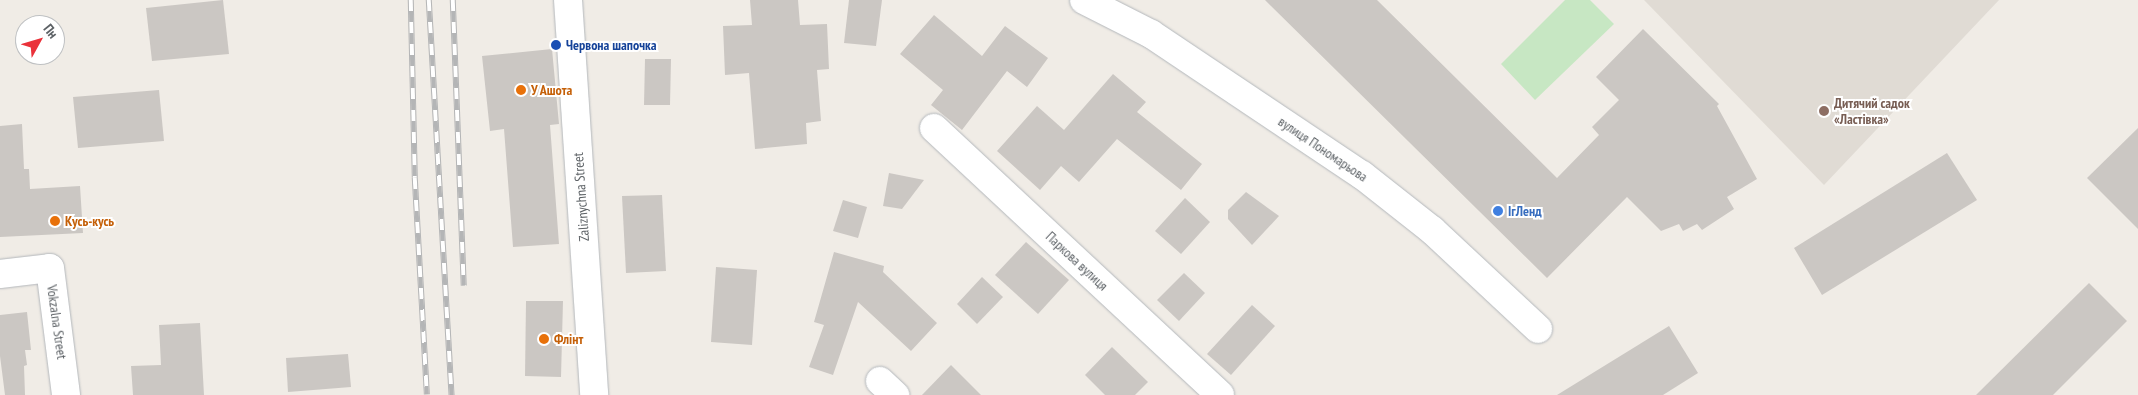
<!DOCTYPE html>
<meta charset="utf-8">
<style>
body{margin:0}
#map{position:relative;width:2138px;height:395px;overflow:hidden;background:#f0ece6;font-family:"PT Sans Narrow",sans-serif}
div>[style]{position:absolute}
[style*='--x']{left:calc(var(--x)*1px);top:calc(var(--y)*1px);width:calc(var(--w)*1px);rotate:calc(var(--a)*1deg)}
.education>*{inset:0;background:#e0dbd4}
.green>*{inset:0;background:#c7e7c3}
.building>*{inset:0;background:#cbc7c3}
.roads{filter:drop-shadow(0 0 1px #b3b7bb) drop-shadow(0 0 1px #b3b7bb)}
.minor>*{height:28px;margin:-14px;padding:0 14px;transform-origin:14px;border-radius:14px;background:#fff}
.rail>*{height:5.5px;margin-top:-2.75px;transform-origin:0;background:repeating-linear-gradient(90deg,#fff 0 11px,#b4b5b6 0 22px);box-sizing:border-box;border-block:1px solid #b4b5b6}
.dots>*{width:14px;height:14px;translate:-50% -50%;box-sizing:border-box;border:2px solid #fff;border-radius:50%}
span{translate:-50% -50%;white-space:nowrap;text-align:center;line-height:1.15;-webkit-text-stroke:4px #fff;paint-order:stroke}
.transit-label{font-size:14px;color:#164399;font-weight:700}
.left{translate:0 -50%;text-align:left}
.food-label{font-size:14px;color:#c56008;font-weight:700}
.education-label{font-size:14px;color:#785e54;font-weight:700}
.street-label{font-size:14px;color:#5d6266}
.shop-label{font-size:14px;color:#366cbe;font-weight:700}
.north{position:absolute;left:15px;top:15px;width:50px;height:50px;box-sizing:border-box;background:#fff;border:1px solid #bec0c2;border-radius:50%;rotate:51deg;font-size:14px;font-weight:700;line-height:20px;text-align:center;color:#5d6266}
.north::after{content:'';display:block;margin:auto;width:18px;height:22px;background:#ea323a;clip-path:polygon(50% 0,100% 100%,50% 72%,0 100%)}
</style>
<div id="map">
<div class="education">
<i style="clip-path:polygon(1644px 0,1999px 0,1824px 185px)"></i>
</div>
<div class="green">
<i style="clip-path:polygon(1565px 0,1590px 0,1614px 24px,1535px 100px,1501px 64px)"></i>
</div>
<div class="building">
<i style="clip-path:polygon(223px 0,229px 54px,152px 61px,146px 8px)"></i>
<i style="clip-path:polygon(750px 0,798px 0,800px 25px,827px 24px,829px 69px,817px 70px,821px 121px,806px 123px,807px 144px,755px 149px,749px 73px,725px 75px,723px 26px,752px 25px)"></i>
<i style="clip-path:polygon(849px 0,882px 0,876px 46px,844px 43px)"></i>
<i style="clip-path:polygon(1265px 0,1377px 0,1557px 178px,1599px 135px,1592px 127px,1619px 100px,1596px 77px,1643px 29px,1719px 104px,1717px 106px,1757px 179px,1727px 197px,1734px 209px,1702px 230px,1697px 224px,1683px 231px,1679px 224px,1661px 231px,1627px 197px,1547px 278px)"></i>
<i style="clip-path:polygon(934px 15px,982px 56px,1005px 26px,1048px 58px,1027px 87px,1007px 71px,962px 130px,931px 105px,943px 90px,900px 54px)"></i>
<i style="clip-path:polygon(552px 49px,559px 124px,550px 125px,559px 244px,513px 247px,504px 129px,490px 131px,482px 56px)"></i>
<i style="clip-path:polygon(645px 59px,671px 59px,670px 105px,644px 105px)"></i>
<i style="clip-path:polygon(1113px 74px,1146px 102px,1137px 112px,1202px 164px,1181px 190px,1117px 139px,1079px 182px,1061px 166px,1040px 190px,997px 151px,1037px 106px,1064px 130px)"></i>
<i style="clip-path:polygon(159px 90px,164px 141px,78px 148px,73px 97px)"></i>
<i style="clip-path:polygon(22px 124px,24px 169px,29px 169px,30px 189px,80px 186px,83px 233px,0 237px,0 126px)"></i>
<i style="clip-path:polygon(2138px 128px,2138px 229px,2087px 178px)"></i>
<i style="clip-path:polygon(1947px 153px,1977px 200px,1822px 295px,1794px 248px)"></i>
<i style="clip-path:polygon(889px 173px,924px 180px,902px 209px,883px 206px)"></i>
<i style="clip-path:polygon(1246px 192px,1279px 216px,1252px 245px,1228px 219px,1228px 210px)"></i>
<i style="clip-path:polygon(662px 195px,666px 271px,626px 273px,622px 196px)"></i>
<i style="clip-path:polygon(1185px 198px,1210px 222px,1181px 254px,1155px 231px)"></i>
<i style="clip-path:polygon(843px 200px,867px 207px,858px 238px,833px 231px)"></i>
<i style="clip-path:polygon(1026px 242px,1069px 280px,1038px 314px,995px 275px)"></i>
<i style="clip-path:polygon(834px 252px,884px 266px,883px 272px,937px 323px,911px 351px,858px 302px,833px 375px,809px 367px,824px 325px,814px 322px)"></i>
<i style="clip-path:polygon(716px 267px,757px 270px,752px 345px,711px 342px)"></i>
<i style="clip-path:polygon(1184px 273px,1205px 293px,1179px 321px,1157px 300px)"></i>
<i style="clip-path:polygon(982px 277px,1003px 297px,977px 324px,957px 304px)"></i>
<i style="clip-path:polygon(2089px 283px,2127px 321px,2053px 395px,1976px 395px)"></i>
<i style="clip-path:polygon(526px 301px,563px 301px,561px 377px,525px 376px)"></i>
<i style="clip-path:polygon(1252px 305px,1275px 326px,1231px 375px,1207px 354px)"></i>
<i style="clip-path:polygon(27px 312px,31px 350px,25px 350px,27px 365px,24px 366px,25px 395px,5px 395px,0 356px,0 315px)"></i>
<i style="clip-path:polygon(200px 323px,204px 395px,133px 395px,131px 366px,161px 365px,159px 325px)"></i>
<i style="clip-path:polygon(1669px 326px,1698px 373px,1663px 395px,1557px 395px)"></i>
<i style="clip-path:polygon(1112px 347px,1148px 382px,1135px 395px,1105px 395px,1085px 375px)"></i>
<i style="clip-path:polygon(348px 354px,351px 387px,288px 392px,286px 358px)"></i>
<i style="clip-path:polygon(951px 365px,981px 395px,922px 395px)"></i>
</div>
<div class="roads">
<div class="minor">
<i style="--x:568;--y:0;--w:396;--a:86.2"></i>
<i style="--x:1084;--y:0;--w:75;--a:26.9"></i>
<i style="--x:1151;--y:34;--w:254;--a:33.8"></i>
<i style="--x:1362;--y:175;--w:89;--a:38.2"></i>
<i style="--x:1432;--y:230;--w:145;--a:43"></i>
<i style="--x:934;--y:128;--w:391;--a:43"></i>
<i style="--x:0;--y:274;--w:50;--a:-6.8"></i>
<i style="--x:50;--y:268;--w:128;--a:82.8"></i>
<i style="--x:880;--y:381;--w:21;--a:43"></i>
</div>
</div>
<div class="rail">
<i style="--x:411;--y:0;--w:178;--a:88.7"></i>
<i style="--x:415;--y:178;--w:217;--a:86.8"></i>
<i style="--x:429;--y:0;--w:396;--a:86.7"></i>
<i style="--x:453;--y:0;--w:286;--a:87.8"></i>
</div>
<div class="dots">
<i style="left:556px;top:45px;background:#1a4fb4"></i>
<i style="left:521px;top:90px;background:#e8710a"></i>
<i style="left:1824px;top:111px;background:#8d6e63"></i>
<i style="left:1498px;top:211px;background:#3f7fe0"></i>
<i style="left:55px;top:221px;background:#e8710a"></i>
<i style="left:544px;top:339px;background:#e8710a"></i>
</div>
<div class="transit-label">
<span class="left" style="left:566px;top:45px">Червона шапочка</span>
</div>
<div class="food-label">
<span class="left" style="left:531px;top:90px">У Ашота</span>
<span class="left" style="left:65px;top:221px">Кусь-кусь</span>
<span class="left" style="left:554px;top:339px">Флінт</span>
</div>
<div class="education-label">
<span class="left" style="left:1834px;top:111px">Дитячий садок<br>«Ластівка»</span>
</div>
<div class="street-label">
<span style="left:1323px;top:149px;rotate:34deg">вулиця Пономарьова</span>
<span style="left:581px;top:197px;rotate:-94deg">Zaliznychna Street</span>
<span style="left:1077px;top:261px;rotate:43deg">Паркова вулиця</span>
<span style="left:57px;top:322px;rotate:82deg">Vokzalna Street</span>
</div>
<div class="shop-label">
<span class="left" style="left:1508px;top:211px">ІгЛенд</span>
</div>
<div class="north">Пн</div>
</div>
